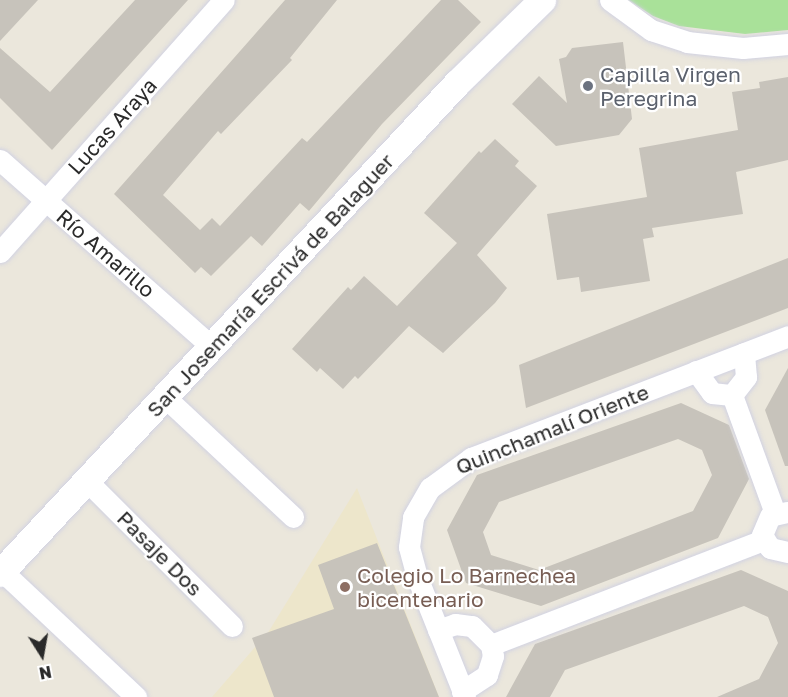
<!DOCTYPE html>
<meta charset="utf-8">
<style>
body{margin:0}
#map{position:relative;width:788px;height:697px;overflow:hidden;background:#ebe7dc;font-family:"Golos Text",sans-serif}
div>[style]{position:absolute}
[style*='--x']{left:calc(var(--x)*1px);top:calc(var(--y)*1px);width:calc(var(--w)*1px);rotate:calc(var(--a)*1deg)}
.education>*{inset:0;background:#ede6cb}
.green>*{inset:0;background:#a9e199}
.building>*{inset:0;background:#c7c3bb}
.roads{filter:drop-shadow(0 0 2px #d1d2e2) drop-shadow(0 0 2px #d1d2e2)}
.minor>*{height:21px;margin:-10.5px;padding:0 10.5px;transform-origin:10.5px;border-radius:10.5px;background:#fff}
.tertiary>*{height:27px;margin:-13.5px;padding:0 13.5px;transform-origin:13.5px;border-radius:13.5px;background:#fff}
.dots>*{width:16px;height:16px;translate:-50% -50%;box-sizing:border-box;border:3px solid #fff;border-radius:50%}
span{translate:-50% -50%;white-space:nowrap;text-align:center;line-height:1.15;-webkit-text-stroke:4.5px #fff;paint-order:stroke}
.worship-label{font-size:21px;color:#5b616d}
.left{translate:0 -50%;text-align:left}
.street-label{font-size:21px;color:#2a2a2a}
.education-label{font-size:21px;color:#785e54}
.north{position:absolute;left:12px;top:625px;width:60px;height:60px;-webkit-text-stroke:4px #fff;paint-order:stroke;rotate:169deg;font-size:16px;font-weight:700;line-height:24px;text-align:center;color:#2a2a2a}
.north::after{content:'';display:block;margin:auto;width:21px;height:27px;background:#2a2a2a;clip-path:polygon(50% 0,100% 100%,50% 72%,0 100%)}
</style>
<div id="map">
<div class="education">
<i style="clip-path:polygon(357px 488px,439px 697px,212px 697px,269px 631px)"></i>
</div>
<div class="green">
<i style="clip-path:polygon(629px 0,788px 0,788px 30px,745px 34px,679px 26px,653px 16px)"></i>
</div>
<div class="building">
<i style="clip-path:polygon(0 0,38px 0,0 41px)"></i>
<i style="clip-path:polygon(135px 0,188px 0,52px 150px,0 98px,0 48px,50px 92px)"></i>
<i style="clip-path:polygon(285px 0,337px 0,290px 58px,292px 60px,221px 134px,218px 131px,163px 195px,200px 230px,212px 218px,220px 226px,302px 138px,307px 142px,441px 0,458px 0,481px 22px,382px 124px,309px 211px,300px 203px,262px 246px,251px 236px,211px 276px,201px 267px,195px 273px,114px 194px)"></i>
<i style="clip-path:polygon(623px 42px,632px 119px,619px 135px,556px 146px,512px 104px,539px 76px,567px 103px,559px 59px,566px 57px,572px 48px)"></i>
<i style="clip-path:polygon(788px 77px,788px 160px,736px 172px,743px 214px,652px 228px,654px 237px,643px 239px,650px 281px,581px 292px,579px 277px,557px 280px,547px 214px,647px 197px,639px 148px,738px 130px,732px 92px,760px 88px,759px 82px)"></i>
<i style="clip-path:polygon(495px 139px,519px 161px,515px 166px,537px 186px,477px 255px,507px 288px,495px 303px,443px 353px,409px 326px,358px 379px,355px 376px,343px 389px,320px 368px,317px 372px,292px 349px,348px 287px,351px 290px,364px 276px,397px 306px,457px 243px,424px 213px,479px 151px,481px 153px)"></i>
<i style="clip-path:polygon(788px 258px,788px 308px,526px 408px,519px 365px)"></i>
<i style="clip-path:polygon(788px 368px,788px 466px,785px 466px,765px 410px)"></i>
<i style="clip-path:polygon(evenodd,681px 403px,729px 425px,749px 479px,718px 538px,541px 606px,466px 583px,447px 530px,477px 475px,681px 403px,678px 439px,702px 450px,712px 475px,693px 511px,539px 570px,491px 555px,483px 532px,499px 502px,678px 439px)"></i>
<i style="clip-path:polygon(377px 543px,439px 697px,274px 697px,252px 638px,334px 609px,318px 565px)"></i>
<i style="clip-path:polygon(741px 570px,788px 591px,788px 697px,717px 697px,759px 679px,778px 643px,768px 617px,744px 606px,565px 670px,550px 697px,506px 697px,535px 644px)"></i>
</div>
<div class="roads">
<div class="minor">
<i style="--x:610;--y:0;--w:51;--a:36.2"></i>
<i style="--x:651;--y:30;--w:38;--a:18"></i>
<i style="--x:687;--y:42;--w:56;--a:6.1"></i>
<i style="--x:743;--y:48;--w:45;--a:-5.1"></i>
<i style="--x:0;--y:160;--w:283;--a:41.4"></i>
<i style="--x:0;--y:252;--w:337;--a:-48.4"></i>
<i style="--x:696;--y:371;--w:27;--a:54"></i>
<i style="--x:712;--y:393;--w:20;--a:6"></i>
<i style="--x:732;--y:395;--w:23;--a:-52"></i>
<i style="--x:746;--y:377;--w:24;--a:-95"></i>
<i style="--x:732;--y:395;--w:126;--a:70"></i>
<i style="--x:166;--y:398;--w:174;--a:43.1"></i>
<i style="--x:87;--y:481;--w:205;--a:45"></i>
<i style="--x:787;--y:512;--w:17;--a:167"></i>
<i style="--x:770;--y:516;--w:21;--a:113"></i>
<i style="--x:762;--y:535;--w:15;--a:58"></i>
<i style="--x:770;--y:548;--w:18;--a:13"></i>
<i style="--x:2;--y:571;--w:184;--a:43.2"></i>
<i style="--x:438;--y:630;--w:18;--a:-19"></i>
<i style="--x:455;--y:624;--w:17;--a:7"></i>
<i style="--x:472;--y:626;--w:27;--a:45"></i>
<i style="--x:491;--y:645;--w:11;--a:80"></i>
<i style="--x:493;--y:656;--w:20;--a:108"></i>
<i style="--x:487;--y:675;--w:30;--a:147"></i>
<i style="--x:491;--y:645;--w:292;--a:-21.1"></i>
<i style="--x:465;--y:697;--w:129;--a:-111.8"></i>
<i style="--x:417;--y:577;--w:31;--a:-105"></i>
<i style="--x:409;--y:547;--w:30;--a:-82"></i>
<i style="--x:413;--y:517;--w:34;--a:-60"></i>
<i style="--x:430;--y:488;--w:51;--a:-36.2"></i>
<i style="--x:471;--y:458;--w:340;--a:-21"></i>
</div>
<div class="tertiary">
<i style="--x:0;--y:573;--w:670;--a:-47"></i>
<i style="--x:457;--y:83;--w:119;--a:-44.3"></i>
</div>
</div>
<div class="dots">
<i style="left:588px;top:86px;background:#6b7280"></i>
<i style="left:345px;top:587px;background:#8d6e63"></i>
</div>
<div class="worship-label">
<span class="left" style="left:600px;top:86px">Capilla Virgen<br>Peregrina</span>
</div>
<div class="street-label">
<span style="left:112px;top:126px;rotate:-48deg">Lucas Araya</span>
<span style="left:106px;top:253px;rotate:41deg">Río Amarillo</span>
<span style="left:270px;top:285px;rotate:-47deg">San Josemaría Escrivá de Balaguer</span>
<span style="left:552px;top:429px;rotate:-22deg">Quinchamalí Oriente</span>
<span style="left:160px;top:553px;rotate:45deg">Pasaje Dos</span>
</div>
<div class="education-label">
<span class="left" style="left:357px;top:587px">Colegio Lo Barnechea<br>bicentenario</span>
</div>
<div class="north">N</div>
</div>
